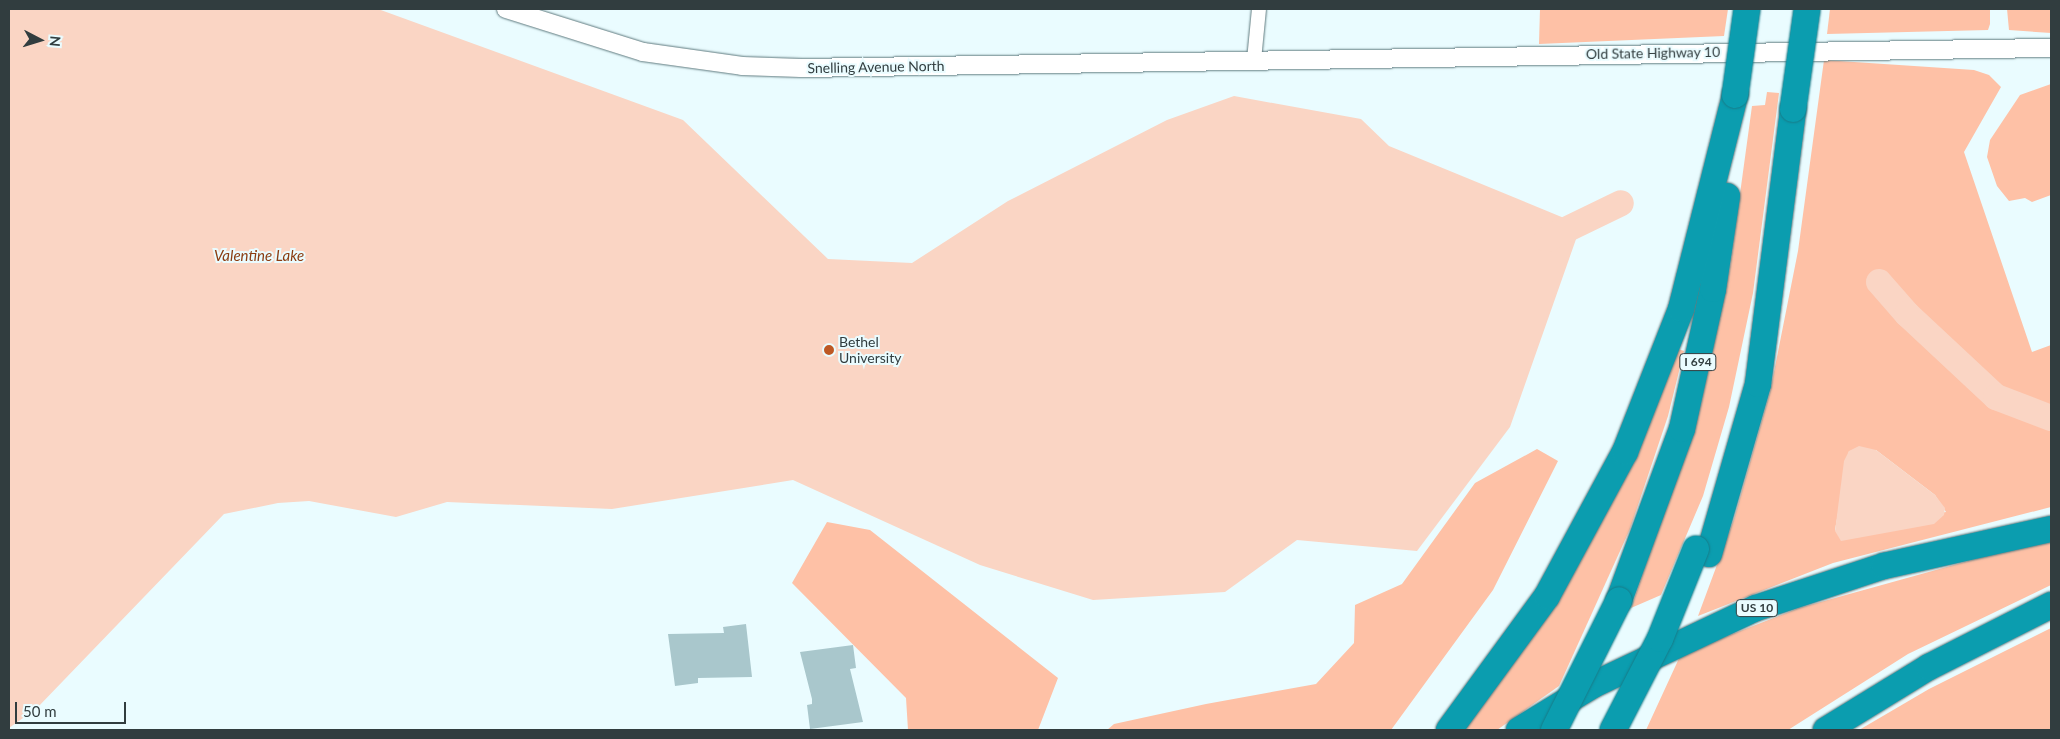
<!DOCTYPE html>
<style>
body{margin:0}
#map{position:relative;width:2060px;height:739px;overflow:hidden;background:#eafcff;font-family:Lato,sans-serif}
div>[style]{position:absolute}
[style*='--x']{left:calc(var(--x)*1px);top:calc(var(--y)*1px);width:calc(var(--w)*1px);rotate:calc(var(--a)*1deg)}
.green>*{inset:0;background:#fec1a6}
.water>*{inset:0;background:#fad5c4}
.river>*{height:26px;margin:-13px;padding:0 13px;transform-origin:13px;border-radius:13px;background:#fad5c4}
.building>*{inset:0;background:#a9c7cc}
.roads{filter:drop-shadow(0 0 1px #5f7a7f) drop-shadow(0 0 1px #5f7a7f)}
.minor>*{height:14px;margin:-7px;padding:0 7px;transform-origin:7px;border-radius:7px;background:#fff}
.tertiary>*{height:18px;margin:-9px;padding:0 9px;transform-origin:9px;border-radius:9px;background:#fff}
.motorway>*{height:26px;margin:-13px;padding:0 13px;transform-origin:13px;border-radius:13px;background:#0b9daf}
.bridges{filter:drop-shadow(0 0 1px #187b88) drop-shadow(0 0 1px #187b88)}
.motorway-bridge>*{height:26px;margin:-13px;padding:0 13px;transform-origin:13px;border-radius:13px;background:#0b9daf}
.dots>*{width:14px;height:14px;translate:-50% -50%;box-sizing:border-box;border:2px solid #eafcff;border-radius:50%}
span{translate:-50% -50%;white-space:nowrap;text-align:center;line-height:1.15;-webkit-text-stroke:4px #eafcff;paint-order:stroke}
.shield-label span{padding:1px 4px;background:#eafcff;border:1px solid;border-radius:4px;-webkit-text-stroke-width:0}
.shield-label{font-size:12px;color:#313d3f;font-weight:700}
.street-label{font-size:14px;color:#313d3f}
.poi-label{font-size:14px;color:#313d3f}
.left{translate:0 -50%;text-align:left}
.water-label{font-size:15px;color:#8b3c11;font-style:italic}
.frame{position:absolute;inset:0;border:10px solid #313d3f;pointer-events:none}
.north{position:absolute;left:15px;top:15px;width:50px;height:50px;-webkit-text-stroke:4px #eafcff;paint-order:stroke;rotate:95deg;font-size:14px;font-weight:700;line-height:20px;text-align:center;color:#313d3f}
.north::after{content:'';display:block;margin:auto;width:18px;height:22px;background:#313d3f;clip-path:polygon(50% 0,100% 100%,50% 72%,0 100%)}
.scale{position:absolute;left:15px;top:702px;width:111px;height:22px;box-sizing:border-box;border:2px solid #313d3f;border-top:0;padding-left:6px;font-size:15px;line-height:18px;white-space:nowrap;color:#313d3f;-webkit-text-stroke:4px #eafcff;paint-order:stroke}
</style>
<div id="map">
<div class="green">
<i style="clip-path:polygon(1540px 9px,1728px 9px,1724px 36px,1539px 44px)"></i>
<i style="clip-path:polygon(1830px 9px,1990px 9px,1990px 24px,1988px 30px,1827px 34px)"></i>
<i style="clip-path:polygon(2007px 9px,2051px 9px,2051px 33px,2009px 30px)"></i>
<i style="clip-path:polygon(evenodd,1824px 60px,1974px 70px,1989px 75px,2001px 87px,1964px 152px,2032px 352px,2051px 345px,2051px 507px,1833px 563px,1698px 616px,1734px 519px,1770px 392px,1798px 251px,1824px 60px,1876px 450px,1935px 495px,1946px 512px,1835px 530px,1849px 451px,1876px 450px)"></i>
<i style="clip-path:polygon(2051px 84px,2051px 195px,2032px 202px,2025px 198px,2009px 201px,1997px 186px,1987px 157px,1990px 140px,2020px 95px)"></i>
<i style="clip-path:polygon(1767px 92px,1779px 93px,1753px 293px,1729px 407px,1703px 496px,1661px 595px,1631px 608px,1701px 404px,1730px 267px,1752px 106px,1765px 105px)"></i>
<i style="clip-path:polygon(1678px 349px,1684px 351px,1668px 416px,1630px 529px,1559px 686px,1497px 730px,1460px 730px)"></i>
<i style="clip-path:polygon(1537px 449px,1558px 461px,1493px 590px,1391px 730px,1107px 730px,1114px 724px,1206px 704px,1316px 684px,1354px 643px,1355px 605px,1402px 584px,1475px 483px)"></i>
<i style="clip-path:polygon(827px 522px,870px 530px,1058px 678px,1038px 730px,908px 730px,906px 698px,792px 583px)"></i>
<i style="clip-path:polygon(2051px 538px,2051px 585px,1908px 654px,1788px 730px,1646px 730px,1681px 654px,1799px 608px)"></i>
<i style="clip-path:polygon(2051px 628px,2051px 730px,1859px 730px,1929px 689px)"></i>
</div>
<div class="water">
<i style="clip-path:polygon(9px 9px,378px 9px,683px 120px,828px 259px,912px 263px,1008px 201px,1167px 120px,1234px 96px,1361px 119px,1389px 146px,1581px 225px,1510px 427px,1417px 551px,1297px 540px,1225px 592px,1093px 600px,980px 565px,793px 480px,612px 509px,447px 502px,396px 517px,309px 501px,278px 503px,224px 514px,37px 708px,9px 728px)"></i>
<i style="clip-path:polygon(1859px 446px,1876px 450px,1935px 495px,1945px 508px,1944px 515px,1934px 524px,1841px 541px,1835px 531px,1844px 461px,1849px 451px)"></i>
</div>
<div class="river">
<i style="--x:1547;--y:239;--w:82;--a:-25.9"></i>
<i style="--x:1879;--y:282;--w:43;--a:48.8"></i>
<i style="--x:1907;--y:314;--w:122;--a:43"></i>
<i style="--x:1996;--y:397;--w:59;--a:20.9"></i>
</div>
<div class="building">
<i style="clip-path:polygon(746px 624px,752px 677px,698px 678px,698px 683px,675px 686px,668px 634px,724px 633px,723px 627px)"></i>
<i style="clip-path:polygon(853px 645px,856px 668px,850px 669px,863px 722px,810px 729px,807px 705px,812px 704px,812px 699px,800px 652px)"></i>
</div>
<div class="roads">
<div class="minor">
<i style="--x:1254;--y:60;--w:51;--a:-84.4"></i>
</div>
<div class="tertiary">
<i style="--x:506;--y:9;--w:144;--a:17.4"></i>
<i style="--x:643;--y:52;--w:100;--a:8"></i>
<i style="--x:742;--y:66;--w:59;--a:1.9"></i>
<i style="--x:801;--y:68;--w:1250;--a:-0.92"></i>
</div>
<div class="motorway">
<i style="--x:1709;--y:554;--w:177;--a:-73.9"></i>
<i style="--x:1758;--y:384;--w:277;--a:-82.7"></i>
<i style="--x:1619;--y:600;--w:182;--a:-69.8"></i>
<i style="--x:1682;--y:429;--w:143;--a:-77.5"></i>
<i style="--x:1713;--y:289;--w:94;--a:-81.4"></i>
<i style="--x:1449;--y:730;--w:166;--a:-53.8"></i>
<i style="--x:1547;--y:596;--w:164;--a:-61.6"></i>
<i style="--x:1625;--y:452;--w:154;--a:-68.6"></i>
<i style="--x:1681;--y:309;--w:221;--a:-75.8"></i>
<i style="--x:1519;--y:730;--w:87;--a:-31.3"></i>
<i style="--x:1593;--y:685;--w:180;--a:-25.3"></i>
<i style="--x:1756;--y:608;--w:135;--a:-18.2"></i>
<i style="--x:1884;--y:566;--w:171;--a:-12.5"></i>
<i style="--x:1826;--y:730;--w:121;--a:-31.5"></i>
<i style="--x:1929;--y:667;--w:137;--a:-26.9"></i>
</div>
</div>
<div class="bridges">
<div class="motorway-bridge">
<i style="--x:1735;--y:95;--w:87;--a:-82.1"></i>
<i style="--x:1793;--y:109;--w:101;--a:-82"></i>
<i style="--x:1554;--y:730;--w:145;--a:-63.4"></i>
<i style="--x:1613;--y:730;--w:102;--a:-62.7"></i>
<i style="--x:1660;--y:639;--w:97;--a:-68.2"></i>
</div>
</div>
<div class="dots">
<i style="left:829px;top:350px;background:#bd5824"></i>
</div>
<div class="shield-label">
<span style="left:1698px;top:362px">I 694</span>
<span style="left:1757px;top:608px">US 10</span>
</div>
<div class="street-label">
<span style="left:1653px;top:53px;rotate:-1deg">Old State Highway 10</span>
<span style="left:876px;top:67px;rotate:-1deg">Snelling Avenue North</span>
</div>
<div class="poi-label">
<span class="left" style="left:839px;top:350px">Bethel<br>University</span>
</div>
<div class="water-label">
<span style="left:259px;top:256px">Valentine Lake</span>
</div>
<div class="frame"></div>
<div class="north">N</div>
<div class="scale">50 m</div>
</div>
